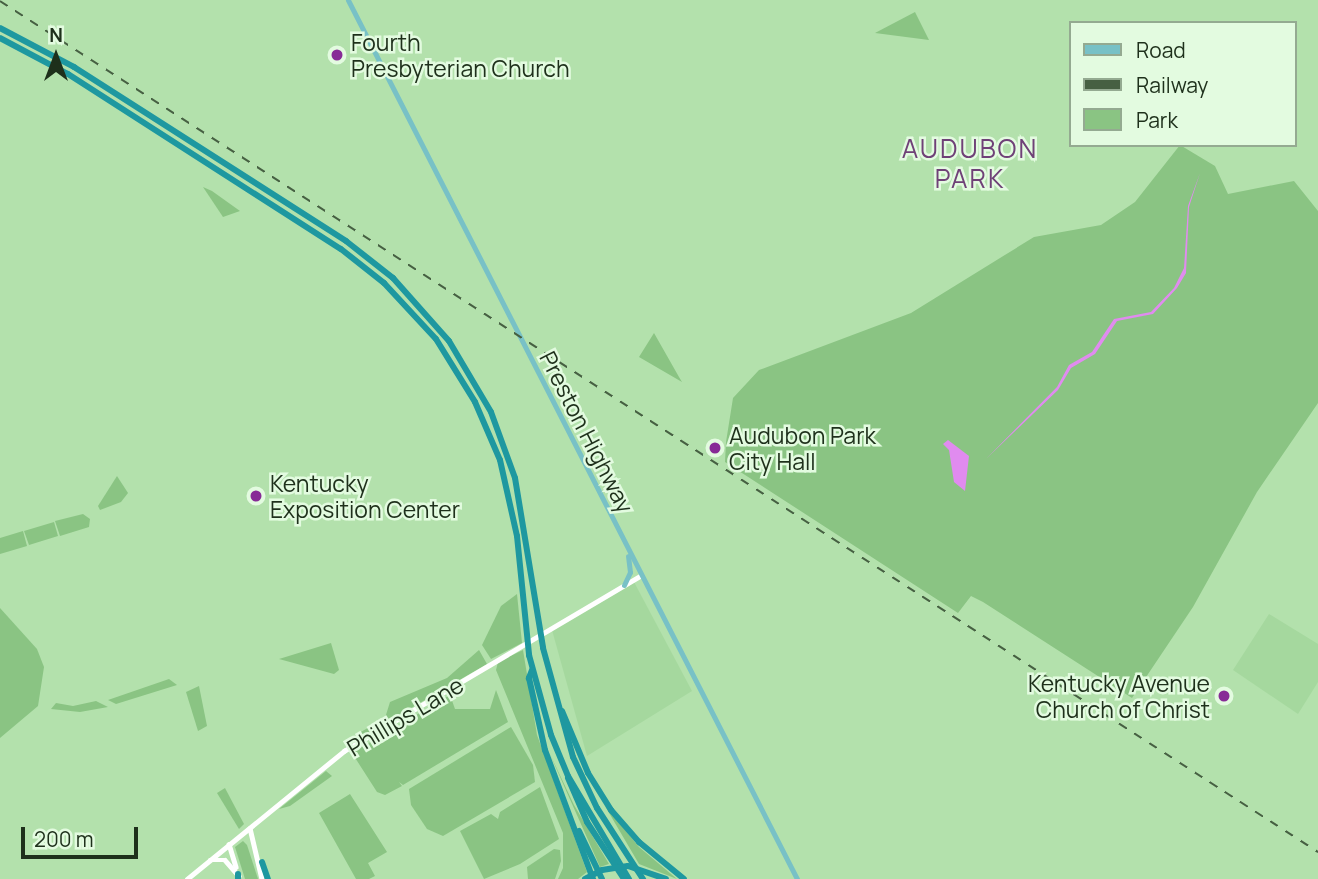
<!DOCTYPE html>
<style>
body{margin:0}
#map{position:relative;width:1318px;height:879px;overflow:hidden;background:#b3e1ac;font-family:Manrope,sans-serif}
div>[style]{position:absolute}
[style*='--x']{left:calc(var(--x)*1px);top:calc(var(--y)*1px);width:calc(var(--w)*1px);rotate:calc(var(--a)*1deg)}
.built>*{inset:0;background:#a5d89e}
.green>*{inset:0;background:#8ac483}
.water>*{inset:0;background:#e08bef}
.secondary>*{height:4.5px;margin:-2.25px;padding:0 2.25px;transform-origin:2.25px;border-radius:2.25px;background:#fff}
.primary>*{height:5px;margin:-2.5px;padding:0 2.5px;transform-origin:2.5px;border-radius:2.5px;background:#78c1c6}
.highway>*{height:6px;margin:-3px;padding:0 3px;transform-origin:3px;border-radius:3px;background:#1e98a0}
.rail>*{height:2px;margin-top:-1px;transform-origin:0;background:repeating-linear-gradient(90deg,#466042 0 9px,transparent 0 18px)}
.dots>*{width:19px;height:19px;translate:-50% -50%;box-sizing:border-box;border:4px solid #e3fbe0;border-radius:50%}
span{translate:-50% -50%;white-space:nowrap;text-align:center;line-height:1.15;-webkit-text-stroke:5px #e3fbe0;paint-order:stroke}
.poi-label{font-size:23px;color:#1e301b}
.left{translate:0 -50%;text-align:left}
.right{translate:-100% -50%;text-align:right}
.street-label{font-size:23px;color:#1e301b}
.quarter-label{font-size:26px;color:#6f4177;letter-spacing:2px}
.legend{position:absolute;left:1069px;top:21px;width:228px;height:126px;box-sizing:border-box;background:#e3fbe0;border:2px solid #94aa91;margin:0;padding:9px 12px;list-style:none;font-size:21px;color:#1e301b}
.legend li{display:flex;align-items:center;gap:14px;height:35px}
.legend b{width:35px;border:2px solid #94aa91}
.north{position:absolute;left:21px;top:21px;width:70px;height:70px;-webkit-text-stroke:5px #e3fbe0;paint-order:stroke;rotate:0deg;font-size:19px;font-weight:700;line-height:28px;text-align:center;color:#1e301b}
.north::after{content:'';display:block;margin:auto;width:24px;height:32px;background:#1e301b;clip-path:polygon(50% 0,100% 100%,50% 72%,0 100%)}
.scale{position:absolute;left:21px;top:827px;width:117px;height:32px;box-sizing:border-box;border:4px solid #1e301b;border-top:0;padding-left:9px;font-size:21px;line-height:24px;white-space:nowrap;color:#1e301b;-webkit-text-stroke:5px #e3fbe0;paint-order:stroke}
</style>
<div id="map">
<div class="built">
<i style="clip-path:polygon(634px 582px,692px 691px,587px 756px,552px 630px)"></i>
<i style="clip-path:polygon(1269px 614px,1318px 644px,1318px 682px,1298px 714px,1233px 670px)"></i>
</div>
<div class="green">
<i style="clip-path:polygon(915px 12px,929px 40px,875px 33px)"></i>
<i style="clip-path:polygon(1180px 145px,1215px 166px,1228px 194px,1294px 181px,1318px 211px,1318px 403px,1257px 492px,1193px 607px,1132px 698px,983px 602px,971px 596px,958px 613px,725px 462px,726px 442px,733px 398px,759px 370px,911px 313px,1034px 237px,1101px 225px,1135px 202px)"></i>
<i style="clip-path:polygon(203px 187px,212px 191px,240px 211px,223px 217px)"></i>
<i style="clip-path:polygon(654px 333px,679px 377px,682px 382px,639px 357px)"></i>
<i style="clip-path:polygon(117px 476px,128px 493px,121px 502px,100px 510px,98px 506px)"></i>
<i style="clip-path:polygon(83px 514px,90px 519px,89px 527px,60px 536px,55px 521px)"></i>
<i style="clip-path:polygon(54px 522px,58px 536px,29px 545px,24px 531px)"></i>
<i style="clip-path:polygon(23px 531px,27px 546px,0 554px,0 538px)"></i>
<i style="clip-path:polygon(517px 594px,522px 643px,491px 659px,482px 645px,501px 606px)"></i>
<i style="clip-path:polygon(0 608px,37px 649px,44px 667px,38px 706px,0 738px)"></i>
<i style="clip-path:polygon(331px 643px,339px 670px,334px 674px,279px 659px)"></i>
<i style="clip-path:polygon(479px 650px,487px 664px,349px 744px,347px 740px,385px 718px,390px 702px,447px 678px)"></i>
<i style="clip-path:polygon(523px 650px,537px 735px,587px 872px,578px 879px,558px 879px,563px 868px,563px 833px,496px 670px,498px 662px)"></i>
<i style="clip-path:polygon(169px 679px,177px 685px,116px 704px,108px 700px)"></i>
<i style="clip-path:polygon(199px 686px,207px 726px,198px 731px,186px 692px)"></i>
<i style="clip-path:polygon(496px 690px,508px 722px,403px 785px,399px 782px,402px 786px,385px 795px,377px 792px,352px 753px,450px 695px,455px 709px,490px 709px)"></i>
<i style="clip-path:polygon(96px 701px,108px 707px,80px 712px,51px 709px,56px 703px,73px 706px)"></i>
<i style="clip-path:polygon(511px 727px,533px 765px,535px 782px,443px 836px,427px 829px,411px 805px,409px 789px)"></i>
<i style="clip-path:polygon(549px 752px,574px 805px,609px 864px,600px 867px)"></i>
<i style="clip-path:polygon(326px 771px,332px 776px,290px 806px,279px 809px)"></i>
<i style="clip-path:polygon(540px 787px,559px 839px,520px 864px,484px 879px,460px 831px,491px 814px,498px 819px,500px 812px)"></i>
<i style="clip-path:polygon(225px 788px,244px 824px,239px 829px,217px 793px)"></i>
<i style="clip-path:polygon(350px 794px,387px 852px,368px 863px,375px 876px,369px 879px,356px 879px,319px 813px)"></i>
<i style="clip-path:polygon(605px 806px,639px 847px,677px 879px,639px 864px)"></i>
<i style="clip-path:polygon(243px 841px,247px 845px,258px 879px,245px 879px,235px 847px)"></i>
<i style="clip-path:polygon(554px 849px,560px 850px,561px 861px,555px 879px,528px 879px,527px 867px)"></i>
</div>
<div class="water">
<i style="clip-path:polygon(1200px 173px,1189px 207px,1186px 273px,1177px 288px,1153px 314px,1117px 321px,1095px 354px,1071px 368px,1058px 390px,986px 459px,1057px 387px,1069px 365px,1092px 352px,1114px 319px,1151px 312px,1174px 288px,1184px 268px,1188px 206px)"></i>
<i style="clip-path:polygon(948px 440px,969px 456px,965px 491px,954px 482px,949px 450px,943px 444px)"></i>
</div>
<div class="secondary">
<i style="--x:250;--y:828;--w:52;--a:76.8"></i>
<i style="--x:229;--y:844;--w:24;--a:73"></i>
<i style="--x:210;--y:860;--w:15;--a:0"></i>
<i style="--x:225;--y:860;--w:21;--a:49"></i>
<i style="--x:187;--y:879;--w:203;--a:-39.2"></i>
<i style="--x:344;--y:751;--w:344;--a:-30.6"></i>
</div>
<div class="primary">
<i style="--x:348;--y:0;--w:987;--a:62.94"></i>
<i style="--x:624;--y:585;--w:14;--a:-65"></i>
<i style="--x:630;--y:572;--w:16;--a:-97"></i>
</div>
<div class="highway">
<i style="--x:0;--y:28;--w:84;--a:27.8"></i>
<i style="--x:74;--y:67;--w:323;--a:32.6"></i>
<i style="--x:346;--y:241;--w:60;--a:38.2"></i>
<i style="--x:393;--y:278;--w:84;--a:48.4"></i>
<i style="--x:449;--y:341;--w:82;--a:59.4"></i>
<i style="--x:491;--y:412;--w:70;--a:70"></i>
<i style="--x:515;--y:478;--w:172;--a:80.6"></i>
<i style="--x:543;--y:648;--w:113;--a:74.6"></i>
<i style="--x:573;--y:757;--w:56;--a:64.8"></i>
<i style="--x:597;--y:808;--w:85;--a:57.1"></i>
<i style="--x:0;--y:38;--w:77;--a:27.9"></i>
<i style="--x:68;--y:74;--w:324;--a:32.7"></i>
<i style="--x:341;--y:249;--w:55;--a:38.3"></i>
<i style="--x:384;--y:283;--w:76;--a:47.1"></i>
<i style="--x:436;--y:339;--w:74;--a:58.2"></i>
<i style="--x:475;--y:402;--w:63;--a:66.7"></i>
<i style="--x:500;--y:460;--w:78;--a:77.4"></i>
<i style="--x:517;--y:536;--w:120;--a:84.2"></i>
<i style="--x:529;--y:655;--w:83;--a:74.6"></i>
<i style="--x:551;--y:735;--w:44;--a:67.5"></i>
<i style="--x:568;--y:776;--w:120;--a:59.4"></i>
<i style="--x:532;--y:670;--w:9;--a:111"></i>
<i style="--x:529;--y:678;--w:74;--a:77.5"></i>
<i style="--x:545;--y:750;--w:138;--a:69.6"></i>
<i style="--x:562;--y:711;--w:67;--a:67.2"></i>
<i style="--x:588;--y:773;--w:44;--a:58.1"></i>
<i style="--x:611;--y:810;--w:43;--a:48.8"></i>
<i style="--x:639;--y:842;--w:58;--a:39.4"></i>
<i style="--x:568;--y:778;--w:48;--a:66.6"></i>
<i style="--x:587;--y:822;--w:68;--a:57"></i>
<i style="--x:579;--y:831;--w:53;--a:64.4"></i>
<i style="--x:262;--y:862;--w:18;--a:71"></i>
<i style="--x:238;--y:879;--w:5;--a:-90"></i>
<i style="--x:585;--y:879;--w:19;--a:-28"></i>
<i style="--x:602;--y:870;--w:26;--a:-9"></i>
<i style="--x:628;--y:866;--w:40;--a:18.9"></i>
</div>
<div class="rail">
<i style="--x:0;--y:1;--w:1569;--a:32.85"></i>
</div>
<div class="dots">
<i style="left:337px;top:55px;background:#872b96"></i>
<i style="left:715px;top:448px;background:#872b96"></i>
<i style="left:256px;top:496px;background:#872b96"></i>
<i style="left:1224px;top:696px;background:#872b96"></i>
</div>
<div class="poi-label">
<span class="left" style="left:351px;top:55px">Fourth<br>Presbyterian Church</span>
<span class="left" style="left:729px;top:448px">Audubon Park<br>City Hall</span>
<span class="left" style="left:270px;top:496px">Kentucky<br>Exposition Center</span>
<span class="right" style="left:1210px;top:696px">Kentucky Avenue<br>Church of Christ</span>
</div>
<div class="street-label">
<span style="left:587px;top:432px;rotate:63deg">Preston Highway</span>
<span style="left:405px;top:716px;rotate:-31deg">Phillips Lane</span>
</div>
<div class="quarter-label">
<span style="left:970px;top:164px">AUDUBON<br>PARK</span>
</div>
<ul class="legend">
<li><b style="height:9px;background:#78c1c6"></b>Road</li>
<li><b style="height:9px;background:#466042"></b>Railway</li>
<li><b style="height:19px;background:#8ac483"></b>Park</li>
</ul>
<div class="north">N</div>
<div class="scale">200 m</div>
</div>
